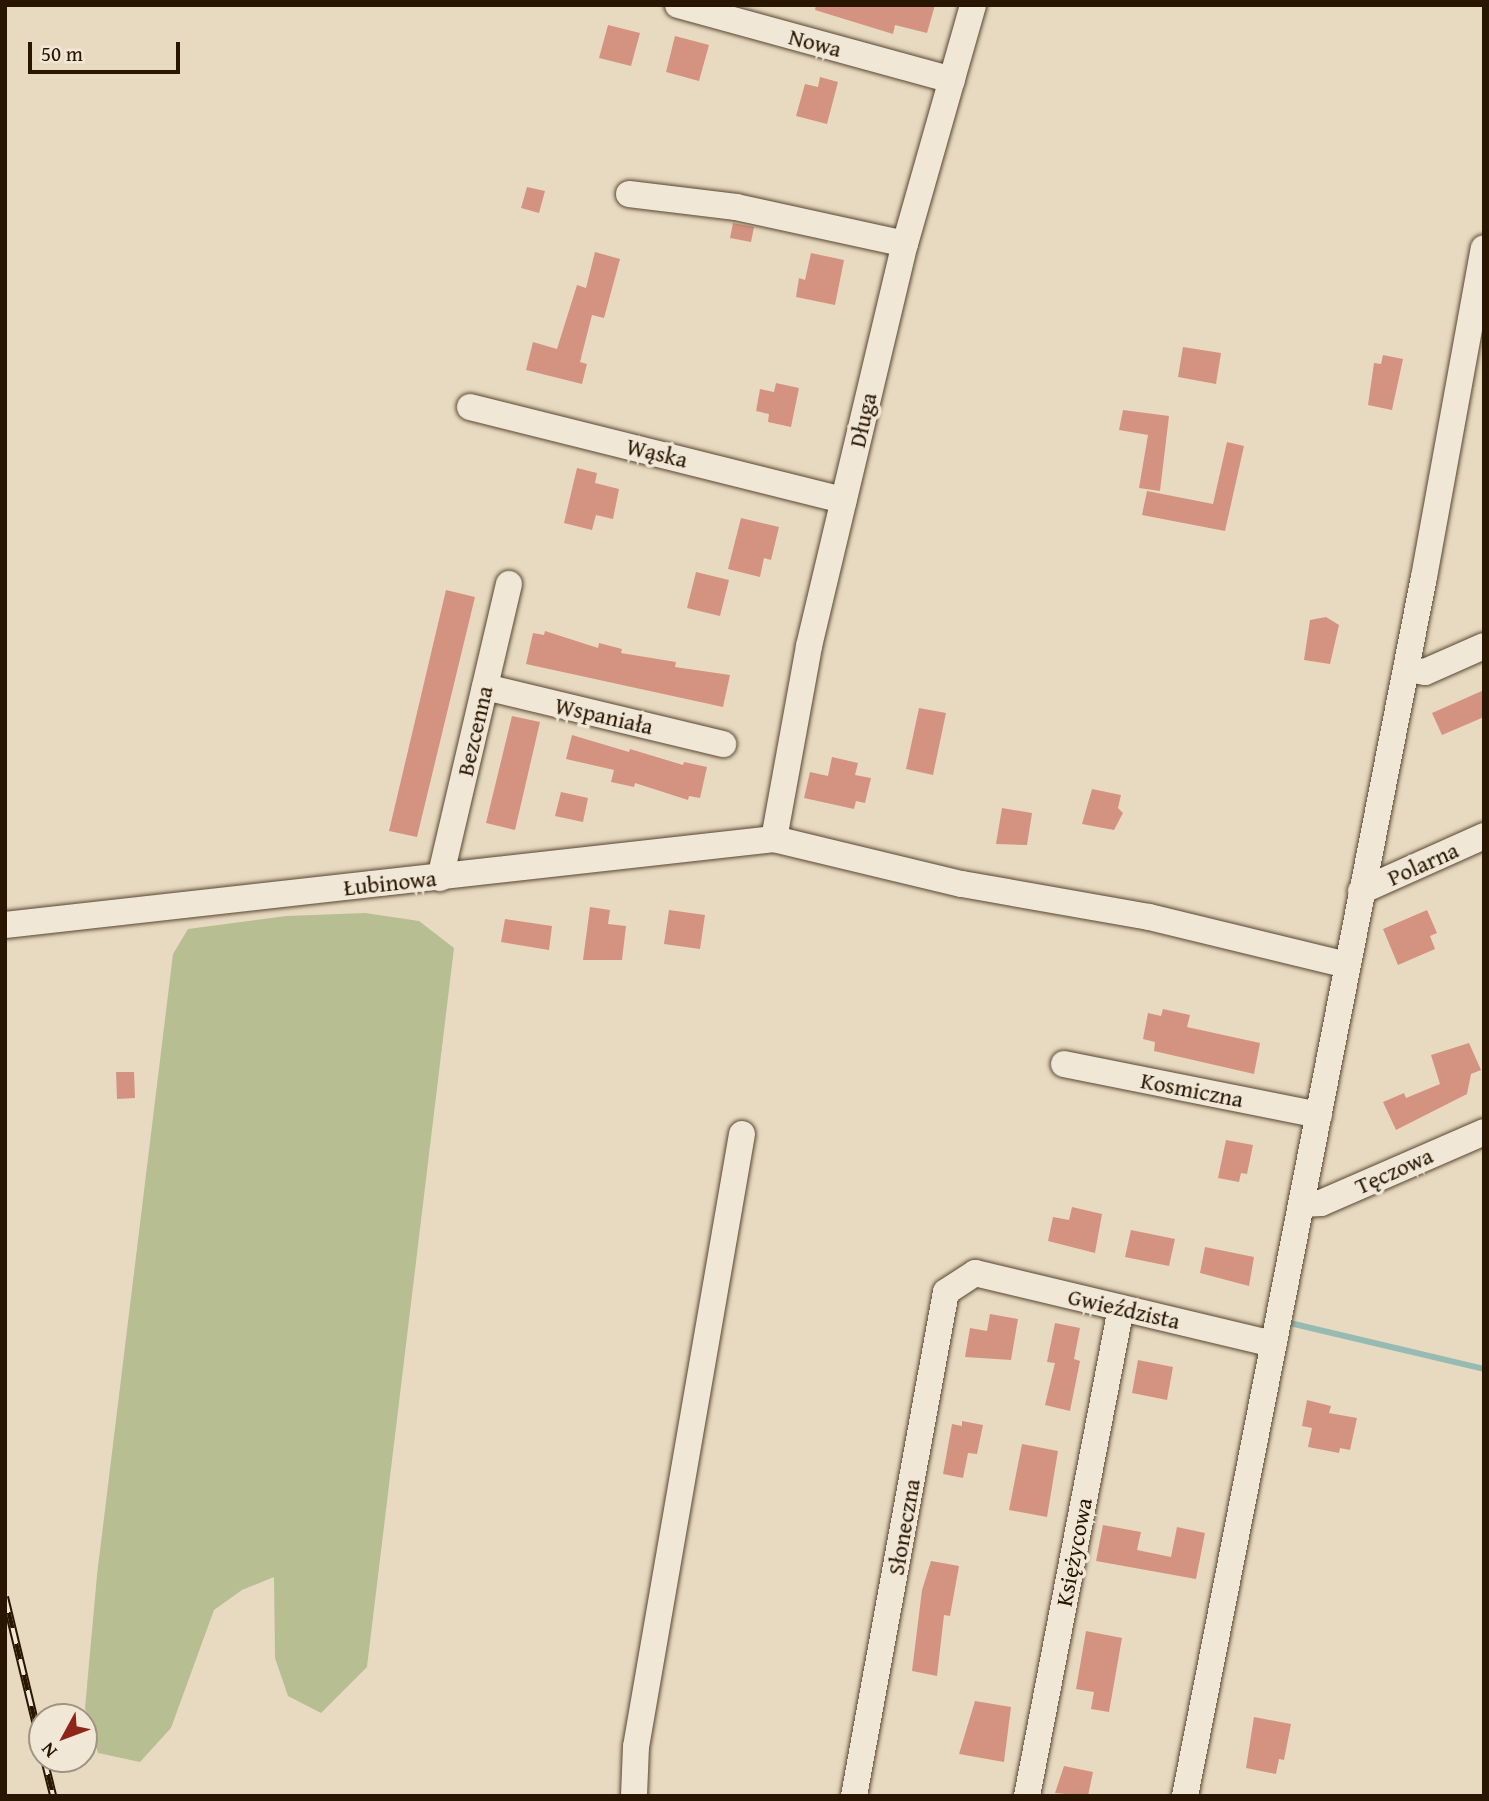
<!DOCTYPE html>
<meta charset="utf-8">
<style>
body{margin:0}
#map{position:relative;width:1489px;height:1801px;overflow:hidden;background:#e8dac1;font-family:"Gentium Book Plus",serif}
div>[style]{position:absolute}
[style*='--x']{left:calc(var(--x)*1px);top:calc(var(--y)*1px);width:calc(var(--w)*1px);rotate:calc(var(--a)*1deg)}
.green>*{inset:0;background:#b7bf92}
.stream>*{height:6px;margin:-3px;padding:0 3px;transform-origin:3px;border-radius:3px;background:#97bbb2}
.building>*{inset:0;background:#d49380}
.roads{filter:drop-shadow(0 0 2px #584730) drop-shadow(0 0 2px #584730)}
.minor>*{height:26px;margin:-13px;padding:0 13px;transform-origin:13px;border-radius:13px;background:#f0e7d7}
.rail>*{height:8px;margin-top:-4px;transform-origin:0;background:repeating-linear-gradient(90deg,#f0e7d7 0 16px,#281600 0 32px);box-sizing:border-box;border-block:2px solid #281600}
span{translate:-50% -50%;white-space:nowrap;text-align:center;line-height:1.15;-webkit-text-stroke:7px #f0e7d7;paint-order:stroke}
.street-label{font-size:23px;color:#281600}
.frame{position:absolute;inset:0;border:7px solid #281600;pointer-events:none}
.north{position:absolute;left:28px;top:1703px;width:70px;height:70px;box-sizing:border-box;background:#f0e7d7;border:2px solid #a09381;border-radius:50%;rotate:229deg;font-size:19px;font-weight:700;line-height:28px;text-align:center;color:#281600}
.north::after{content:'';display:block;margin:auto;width:24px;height:32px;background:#8f2418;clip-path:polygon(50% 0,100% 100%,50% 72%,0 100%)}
.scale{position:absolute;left:28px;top:42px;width:152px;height:32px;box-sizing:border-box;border:4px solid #281600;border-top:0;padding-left:9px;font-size:21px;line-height:24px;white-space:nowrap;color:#281600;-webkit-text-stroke:5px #f0e7d7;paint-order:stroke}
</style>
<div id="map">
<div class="green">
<i style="clip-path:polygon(365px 913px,419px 921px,454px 948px,367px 1667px,321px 1713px,288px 1696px,275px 1658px,274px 1577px,242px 1590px,214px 1610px,171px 1728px,140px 1762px,98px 1753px,85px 1708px,97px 1575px,173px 954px,188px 929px,286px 916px)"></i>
</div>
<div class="stream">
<i style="--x:1294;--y:1324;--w:195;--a:13.3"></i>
</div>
<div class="building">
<i style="clip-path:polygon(816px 5px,935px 5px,927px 33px,895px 25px,893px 34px,815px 10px)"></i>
<i style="clip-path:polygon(608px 25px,640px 33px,631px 66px,599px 58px)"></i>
<i style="clip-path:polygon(675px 36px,709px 45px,699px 81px,666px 72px)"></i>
<i style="clip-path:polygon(820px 77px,838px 82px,827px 124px,796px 116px,805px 84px,818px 87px)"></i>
<i style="clip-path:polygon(527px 187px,545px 191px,539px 213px,521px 208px)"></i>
<i style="clip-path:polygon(733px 223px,754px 227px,751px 242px,730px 238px)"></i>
<i style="clip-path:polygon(595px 252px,620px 259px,604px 318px,592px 315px,580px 362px,587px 364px,582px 384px,526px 370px,533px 342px,557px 349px,577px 285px,586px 288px)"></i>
<i style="clip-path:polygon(811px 253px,844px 260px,835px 305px,796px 297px,799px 278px,805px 280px)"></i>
<i style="clip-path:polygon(1183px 347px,1221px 353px,1216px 384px,1178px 377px)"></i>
<i style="clip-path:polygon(1383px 355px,1403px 359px,1392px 410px,1368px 405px,1374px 363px,1381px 364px)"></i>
<i style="clip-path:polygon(776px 383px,799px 388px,791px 427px,768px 422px,769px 414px,756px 411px,760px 389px,774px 392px)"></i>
<i style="clip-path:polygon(1123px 410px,1169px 416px,1160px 491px,1139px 488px,1148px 435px,1119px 430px)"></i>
<i style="clip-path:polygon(1227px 442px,1244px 446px,1225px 531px,1142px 515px,1147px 491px,1213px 504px)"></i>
<i style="clip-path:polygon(577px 468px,597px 473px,595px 483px,619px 489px,613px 519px,596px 515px,592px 530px,564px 523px)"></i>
<i style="clip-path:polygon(741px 518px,779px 527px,771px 560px,764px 558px,760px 577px,728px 569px)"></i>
<i style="clip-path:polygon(696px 572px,729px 580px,720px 616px,687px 608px)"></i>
<i style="clip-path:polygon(446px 590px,475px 597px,417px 837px,389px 831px)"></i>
<i style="clip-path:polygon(1326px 617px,1339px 625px,1330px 664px,1304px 660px,1310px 620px)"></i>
<i style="clip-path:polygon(545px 631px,598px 648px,599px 643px,622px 649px,621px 653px,676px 662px,675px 667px,730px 675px,723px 707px,526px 664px,533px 633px,544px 635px)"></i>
<i style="clip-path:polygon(1484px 690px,1484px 717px,1442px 735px,1432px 713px)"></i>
<i style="clip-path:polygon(919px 708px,946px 713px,933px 775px,906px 769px)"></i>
<i style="clip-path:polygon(512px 716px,540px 722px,515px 830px,486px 823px)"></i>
<i style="clip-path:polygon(572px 735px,629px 752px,630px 749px,683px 765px,684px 762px,707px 767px,700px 798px,689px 796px,688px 800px,635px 783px,634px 787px,611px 782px,614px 770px,566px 759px)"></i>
<i style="clip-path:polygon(832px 757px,858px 763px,855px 775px,871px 778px,865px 803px,856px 801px,854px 809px,804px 798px,810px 772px,828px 776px)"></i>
<i style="clip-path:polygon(1092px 789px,1121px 795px,1118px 808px,1123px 813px,1114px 830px,1082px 824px)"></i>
<i style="clip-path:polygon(561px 792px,588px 798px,583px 822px,555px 816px)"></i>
<i style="clip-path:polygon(1002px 808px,1032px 813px,1027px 845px,996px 844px)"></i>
<i style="clip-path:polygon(590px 907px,610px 910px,608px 924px,626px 926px,622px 960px,583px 960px)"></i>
<i style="clip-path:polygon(669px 910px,705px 915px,700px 949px,664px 944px)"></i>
<i style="clip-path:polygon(1427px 910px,1437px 933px,1430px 936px,1435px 949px,1398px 965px,1383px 929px)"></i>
<i style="clip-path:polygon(505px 919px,552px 926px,549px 950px,501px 942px)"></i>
<i style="clip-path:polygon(1163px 1009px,1190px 1015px,1187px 1027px,1260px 1043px,1254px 1074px,1154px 1051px,1155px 1042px,1143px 1039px,1148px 1013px,1161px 1016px)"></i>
<i style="clip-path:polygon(1469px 1043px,1481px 1070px,1471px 1074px,1467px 1094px,1396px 1130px,1383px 1102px,1404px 1093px,1406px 1098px,1440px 1084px,1431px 1055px)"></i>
<i style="clip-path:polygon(116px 1072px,134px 1072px,135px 1098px,117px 1099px)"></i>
<i style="clip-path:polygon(1226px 1140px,1253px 1145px,1247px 1174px,1241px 1173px,1239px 1182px,1218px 1178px)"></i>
<i style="clip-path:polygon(1072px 1207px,1102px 1214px,1095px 1253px,1048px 1241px,1053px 1217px,1069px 1220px)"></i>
<i style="clip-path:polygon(1131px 1230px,1175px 1239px,1169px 1266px,1125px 1257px)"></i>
<i style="clip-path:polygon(1205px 1247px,1254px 1257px,1249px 1286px,1200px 1273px)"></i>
<i style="clip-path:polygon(990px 1314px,1018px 1319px,1011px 1360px,965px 1357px,970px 1328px,987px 1331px)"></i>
<i style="clip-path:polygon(1055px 1323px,1080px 1328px,1074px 1359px,1080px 1361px,1070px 1411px,1045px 1405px,1055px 1363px,1047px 1362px)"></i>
<i style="clip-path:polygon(1138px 1360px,1173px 1367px,1167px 1400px,1132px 1393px)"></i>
<i style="clip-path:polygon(1307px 1400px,1331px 1406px,1329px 1413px,1357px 1418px,1350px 1450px,1340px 1448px,1339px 1453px,1308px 1447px,1312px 1428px,1302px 1426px)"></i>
<i style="clip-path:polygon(962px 1421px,983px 1425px,977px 1454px,968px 1453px,963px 1478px,943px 1474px,952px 1424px,962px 1426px)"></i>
<i style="clip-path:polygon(1022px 1444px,1058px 1451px,1047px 1517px,1009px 1510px)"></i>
<i style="clip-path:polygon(1103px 1525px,1141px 1532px,1137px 1550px,1171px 1557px,1177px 1527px,1205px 1533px,1196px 1579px,1096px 1561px)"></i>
<i style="clip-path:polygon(931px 1561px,959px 1566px,950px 1616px,944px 1615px,937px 1676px,912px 1671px,922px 1590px)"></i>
<i style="clip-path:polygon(1086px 1631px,1122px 1638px,1109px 1712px,1091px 1709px,1094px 1692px,1076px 1689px)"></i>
<i style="clip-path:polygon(975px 1701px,1011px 1707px,1004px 1762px,959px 1754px)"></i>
<i style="clip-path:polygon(1254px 1717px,1291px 1724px,1284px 1760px,1279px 1759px,1276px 1774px,1246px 1768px)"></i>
<i style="clip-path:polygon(1064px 1766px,1093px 1772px,1088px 1796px,1055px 1793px)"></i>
</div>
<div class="roads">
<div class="minor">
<i style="--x:678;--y:5;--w:284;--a:15.3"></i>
<i style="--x:629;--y:194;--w:108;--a:6.9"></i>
<i style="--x:736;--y:207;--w:173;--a:12.3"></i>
<i style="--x:470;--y:407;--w:385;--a:14"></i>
<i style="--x:1406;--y:669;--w:19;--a:9"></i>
<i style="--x:1425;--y:672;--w:64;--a:-23.8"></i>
<i style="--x:485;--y:687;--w:245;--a:13.5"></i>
<i style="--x:774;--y:839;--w:196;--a:-79.7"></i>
<i style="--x:809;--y:646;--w:413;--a:-76.6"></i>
<i style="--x:905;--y:244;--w:248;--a:-74.1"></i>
<i style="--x:440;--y:878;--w:302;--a:-76.8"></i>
<i style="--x:1361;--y:891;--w:135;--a:-24.1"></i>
<i style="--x:5;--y:925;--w:774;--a:-6.38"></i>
<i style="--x:774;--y:839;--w:193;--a:13.5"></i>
<i style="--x:962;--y:884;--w:190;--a:10"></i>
<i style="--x:1149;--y:917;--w:204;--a:13.6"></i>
<i style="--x:1064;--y:1064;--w:260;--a:11.3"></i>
<i style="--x:1302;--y:1204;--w:19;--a:-3"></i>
<i style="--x:1321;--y:1203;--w:178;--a:-23.5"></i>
<i style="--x:634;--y:1796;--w:49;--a:-87.7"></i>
<i style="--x:636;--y:1747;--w:622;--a:-80.19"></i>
<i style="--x:854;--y:1796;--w:512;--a:-79.66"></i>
<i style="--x:946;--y:1292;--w:35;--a:-33"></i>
<i style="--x:975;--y:1273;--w:307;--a:13.4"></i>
<i style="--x:1027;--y:1796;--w:496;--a:-79.1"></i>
<i style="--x:1185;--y:1796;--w:1242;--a:-78.91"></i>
<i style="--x:1424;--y:577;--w:334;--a:-79.7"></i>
</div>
</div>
<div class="rail">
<i style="--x:5;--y:1597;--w:157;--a:76.4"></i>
<i style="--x:44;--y:1759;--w:38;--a:76"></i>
</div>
<div class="street-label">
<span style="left:815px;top:43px;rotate:15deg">Nowa</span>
<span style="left:863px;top:420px;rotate:-77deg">Długa</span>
<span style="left:657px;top:453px;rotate:14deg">Wąska</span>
<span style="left:604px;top:716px;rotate:13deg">Wspaniała</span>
<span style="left:475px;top:731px;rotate:-77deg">Bezcenna</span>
<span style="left:1423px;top:864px;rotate:-24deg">Polarna</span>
<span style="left:390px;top:883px;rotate:-6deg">Łubinowa</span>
<span style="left:1192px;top:1090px;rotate:11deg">Kosmiczna</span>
<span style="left:1394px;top:1171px;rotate:-24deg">Tęczowa</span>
<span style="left:1124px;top:1309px;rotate:13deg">Gwieździsta</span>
<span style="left:904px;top:1527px;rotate:-80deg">Słoneczna</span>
<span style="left:1074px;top:1552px;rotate:-79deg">Księżycowa</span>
</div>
<div class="frame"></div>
<div class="north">N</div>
<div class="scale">50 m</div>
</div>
